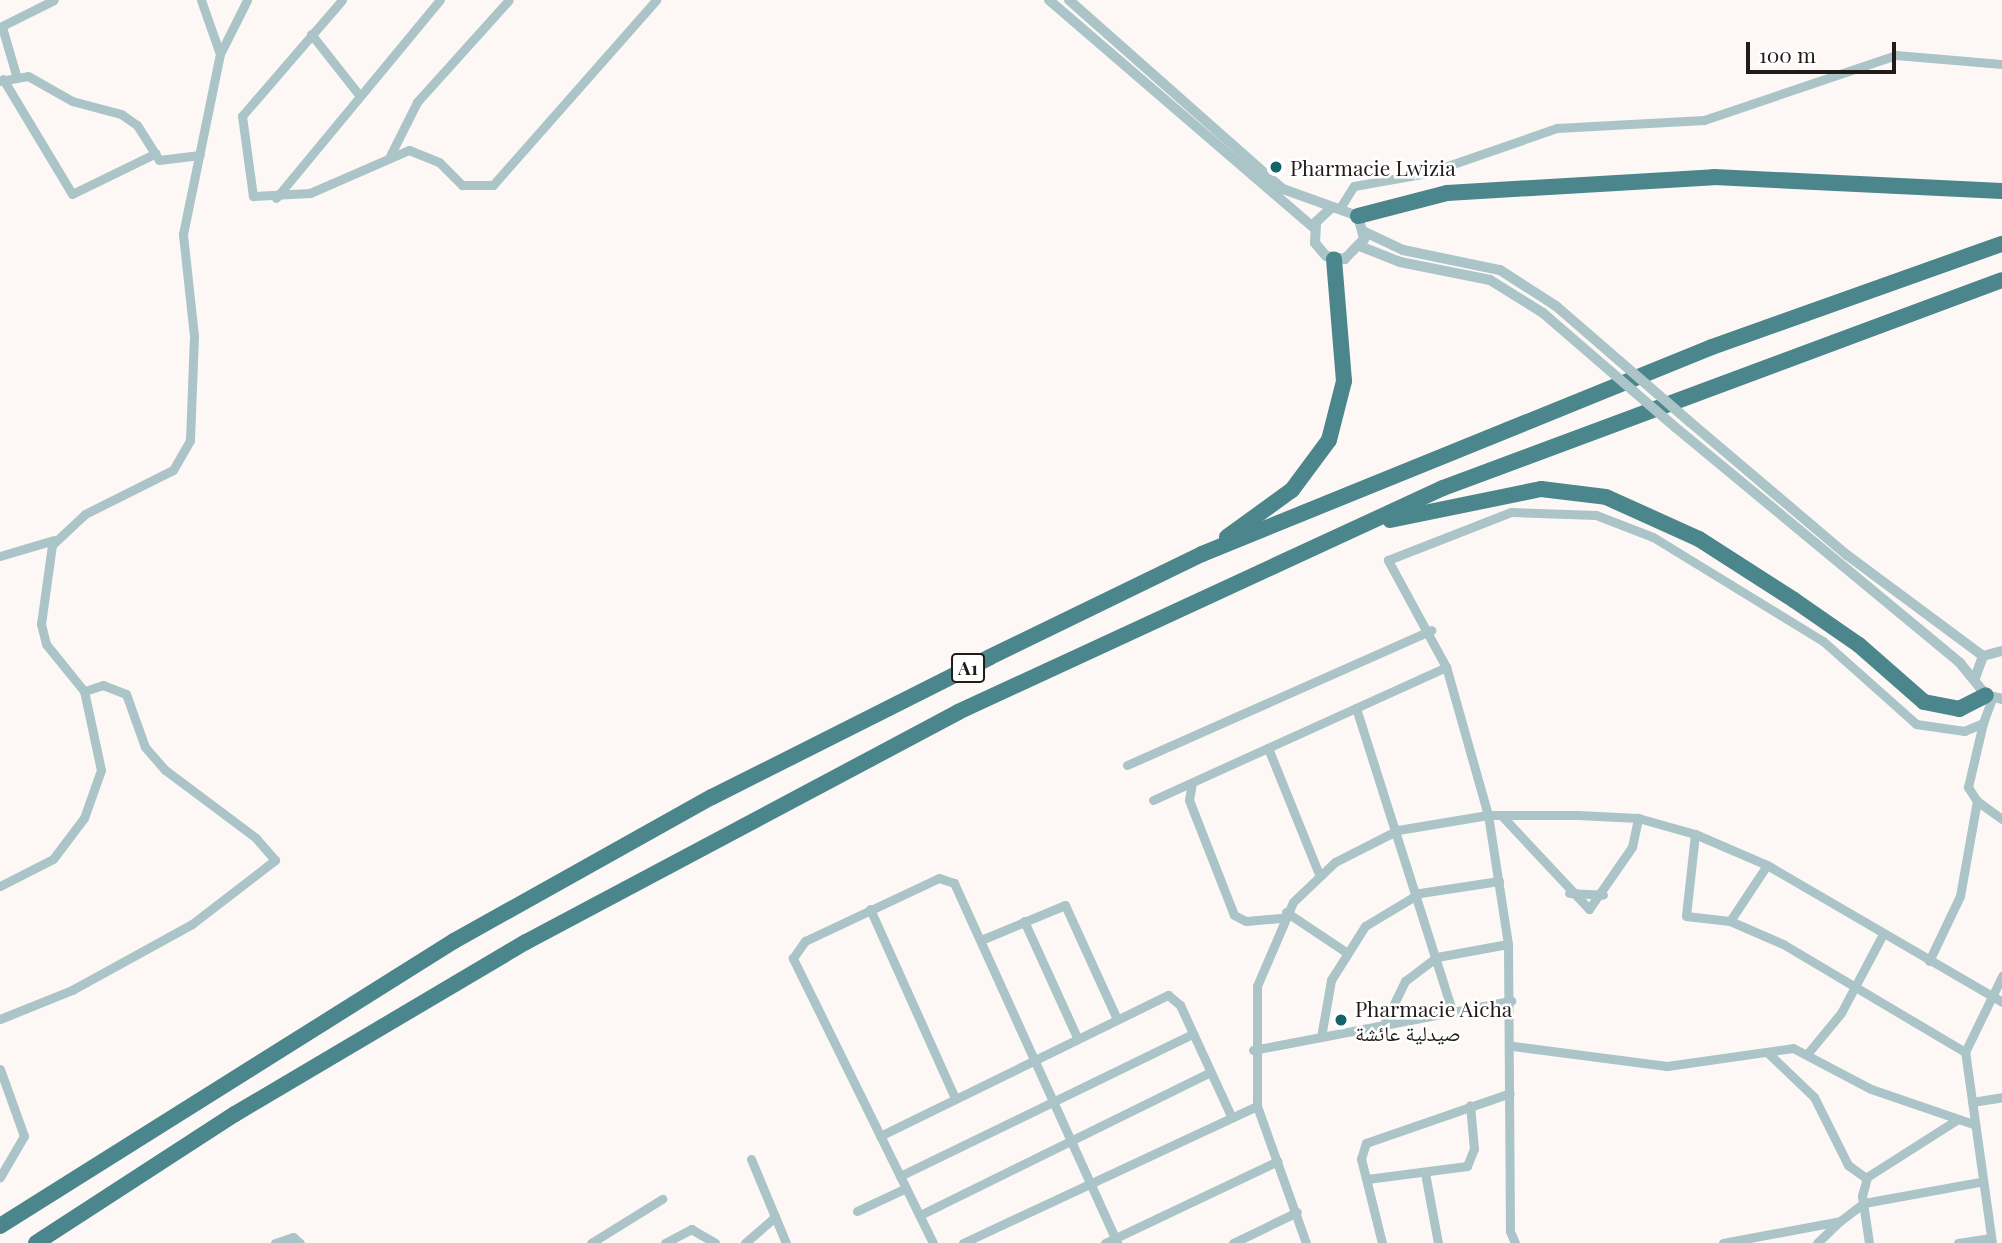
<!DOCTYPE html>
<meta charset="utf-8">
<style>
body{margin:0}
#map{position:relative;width:2002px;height:1243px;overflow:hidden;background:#fdf8f6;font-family:"Playfair Display","Noto Naskh Arabic",serif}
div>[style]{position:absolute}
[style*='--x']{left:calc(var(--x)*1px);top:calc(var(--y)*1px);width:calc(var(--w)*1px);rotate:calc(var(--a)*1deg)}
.minor>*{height:9px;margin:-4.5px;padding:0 4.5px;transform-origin:4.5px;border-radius:4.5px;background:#aac4c7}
.tertiary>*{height:10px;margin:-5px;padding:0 5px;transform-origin:5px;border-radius:5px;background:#aac4c7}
.motorway>*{height:16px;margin:-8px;padding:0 8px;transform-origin:8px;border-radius:8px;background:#4a868b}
.tertiary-bridge>*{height:10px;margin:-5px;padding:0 5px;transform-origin:5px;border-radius:5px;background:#aac4c7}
.dots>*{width:19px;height:19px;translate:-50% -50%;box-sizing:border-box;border:4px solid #fff;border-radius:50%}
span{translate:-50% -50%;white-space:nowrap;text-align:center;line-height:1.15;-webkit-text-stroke:5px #fff;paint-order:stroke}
.shield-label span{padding:2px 5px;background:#fff;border:2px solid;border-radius:5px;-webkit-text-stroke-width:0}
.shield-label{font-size:19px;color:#201c1a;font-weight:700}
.poi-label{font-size:21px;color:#201c1a}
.left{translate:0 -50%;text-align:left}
.scale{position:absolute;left:1746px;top:42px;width:150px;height:32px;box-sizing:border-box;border:4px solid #201c1a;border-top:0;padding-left:9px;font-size:21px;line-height:24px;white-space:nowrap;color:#201c1a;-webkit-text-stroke:5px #fff;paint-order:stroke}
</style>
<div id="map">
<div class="minor">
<i style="--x:342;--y:0;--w:153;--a:130.8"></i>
<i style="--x:242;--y:116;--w:81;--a:82.2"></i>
<i style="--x:253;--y:196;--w:57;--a:-3"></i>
<i style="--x:310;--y:193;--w:108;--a:-23.5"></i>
<i style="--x:409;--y:150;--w:32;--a:22"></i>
<i style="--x:439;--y:162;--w:33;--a:45"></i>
<i style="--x:462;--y:185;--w:31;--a:0"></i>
<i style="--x:493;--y:185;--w:247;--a:-48.6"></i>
<i style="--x:0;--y:27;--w:60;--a:-26.6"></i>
<i style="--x:2;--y:27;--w:50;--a:73.7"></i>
<i style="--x:311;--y:34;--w:79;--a:51.7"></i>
<i style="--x:221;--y:52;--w:58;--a:-63.4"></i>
<i style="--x:3;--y:79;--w:134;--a:59"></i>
<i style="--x:72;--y:194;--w:93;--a:-26"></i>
<i style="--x:0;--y:81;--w:28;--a:-10"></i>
<i style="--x:28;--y:76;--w:51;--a:29.6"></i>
<i style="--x:72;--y:101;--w:51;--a:14.9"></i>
<i style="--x:121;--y:114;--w:19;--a:35"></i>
<i style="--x:137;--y:125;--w:41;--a:57.8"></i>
<i style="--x:159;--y:160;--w:41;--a:-7"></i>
<i style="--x:389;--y:158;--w:63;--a:-63.4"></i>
<i style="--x:417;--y:102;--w:137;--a:-48"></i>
<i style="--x:276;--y:198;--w:257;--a:-50.4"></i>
<i style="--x:1340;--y:208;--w:26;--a:-58"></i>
<i style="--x:1354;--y:186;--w:74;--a:-10.1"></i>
<i style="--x:1427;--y:173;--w:138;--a:-19.1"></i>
<i style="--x:1557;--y:128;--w:147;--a:-3.1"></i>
<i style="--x:1704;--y:120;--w:203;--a:-18.7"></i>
<i style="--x:1896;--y:55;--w:106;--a:4.9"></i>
<i style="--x:0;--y:556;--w:56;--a:-16.5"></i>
<i style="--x:1356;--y:708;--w:317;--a:72.4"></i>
<i style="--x:1268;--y:748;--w:136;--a:68"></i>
<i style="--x:1127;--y:765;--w:333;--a:-23.9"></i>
<i style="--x:1192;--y:783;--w:17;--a:100"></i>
<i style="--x:1189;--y:800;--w:123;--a:68.6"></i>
<i style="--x:1234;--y:915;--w:13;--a:27"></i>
<i style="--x:1246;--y:921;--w:37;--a:-5"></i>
<i style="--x:1153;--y:800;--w:322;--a:-24.4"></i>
<i style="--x:1977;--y:801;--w:17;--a:-123"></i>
<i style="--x:1968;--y:787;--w:66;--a:-76.8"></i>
<i style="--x:1501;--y:815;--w:129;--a:46.9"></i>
<i style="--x:1589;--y:909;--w:75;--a:-55.3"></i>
<i style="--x:1632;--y:847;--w:30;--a:-78"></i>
<i style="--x:1695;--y:834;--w:82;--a:96.3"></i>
<i style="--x:1686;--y:916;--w:44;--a:6.5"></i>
<i style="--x:1730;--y:921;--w:58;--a:23.5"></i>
<i style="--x:1783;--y:944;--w:212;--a:30.7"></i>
<i style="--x:0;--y:886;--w:59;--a:-27"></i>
<i style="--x:53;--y:859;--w:51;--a:-52.9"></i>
<i style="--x:84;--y:818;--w:51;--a:-70.5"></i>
<i style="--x:101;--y:770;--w:81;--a:-102.1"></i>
<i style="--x:84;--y:691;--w:60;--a:-129"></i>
<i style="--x:46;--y:644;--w:21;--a:-104"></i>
<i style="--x:41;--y:624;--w:80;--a:-82.1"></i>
<i style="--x:52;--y:545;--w:45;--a:-43.2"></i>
<i style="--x:85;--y:514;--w:98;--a:-26.6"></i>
<i style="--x:173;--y:470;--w:34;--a:-60"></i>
<i style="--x:190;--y:440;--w:104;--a:-87.8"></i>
<i style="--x:194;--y:336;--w:103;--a:-96.2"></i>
<i style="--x:183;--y:234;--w:184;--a:-78.4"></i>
<i style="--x:220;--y:54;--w:57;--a:-109.4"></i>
<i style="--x:1569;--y:893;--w:34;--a:3"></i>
<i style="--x:870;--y:909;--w:205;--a:65.8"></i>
<i style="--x:1286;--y:912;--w:72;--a:33.7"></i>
<i style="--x:1024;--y:921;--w:125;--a:65.5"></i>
<i style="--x:1730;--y:921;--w:67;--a:-56.5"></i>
<i style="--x:981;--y:940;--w:91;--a:-22.6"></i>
<i style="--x:1065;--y:905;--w:123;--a:65.5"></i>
<i style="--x:1929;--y:961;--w:72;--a:-64.5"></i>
<i style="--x:1960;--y:896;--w:97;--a:-79.9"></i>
<i style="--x:1977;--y:801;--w:31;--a:36"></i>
<i style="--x:0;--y:1019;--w:78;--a:-21.9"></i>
<i style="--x:72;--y:990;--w:137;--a:-28.8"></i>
<i style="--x:192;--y:924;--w:105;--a:-37.6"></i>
<i style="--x:275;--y:860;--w:29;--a:-131"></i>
<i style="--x:256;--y:838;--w:114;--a:-143.2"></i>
<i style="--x:165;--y:770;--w:30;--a:-131"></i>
<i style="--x:145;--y:747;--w:56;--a:-109.7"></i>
<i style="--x:126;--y:694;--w:25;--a:-159"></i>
<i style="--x:103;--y:685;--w:20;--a:162"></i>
<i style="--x:1385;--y:1022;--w:46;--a:-64"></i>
<i style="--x:1405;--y:981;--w:40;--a:-37"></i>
<i style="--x:1437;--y:957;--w:72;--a:-10.4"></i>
<i style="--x:1321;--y:1037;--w:58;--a:-80"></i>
<i style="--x:1331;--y:980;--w:64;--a:-57.8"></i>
<i style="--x:1365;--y:926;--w:64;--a:-31"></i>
<i style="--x:1420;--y:893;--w:80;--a:-8.6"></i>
<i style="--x:1513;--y:1046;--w:155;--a:7.4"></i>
<i style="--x:1667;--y:1066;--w:127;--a:-8.1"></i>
<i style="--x:1793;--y:1048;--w:88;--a:27.7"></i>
<i style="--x:1871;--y:1089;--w:108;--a:18.9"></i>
<i style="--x:1253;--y:1050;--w:263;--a:-10.8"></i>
<i style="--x:1767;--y:1052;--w:65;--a:43.8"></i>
<i style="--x:1814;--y:1097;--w:76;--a:63.4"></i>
<i style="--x:1848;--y:1165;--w:22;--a:36"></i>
<i style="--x:1808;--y:1053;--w:52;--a:-50.5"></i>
<i style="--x:1841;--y:1013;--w:87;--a:-62"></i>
<i style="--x:0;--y:1069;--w:71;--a:70.3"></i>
<i style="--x:24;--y:1136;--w:48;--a:120.3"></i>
<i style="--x:1972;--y:1102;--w:30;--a:-9"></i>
<i style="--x:880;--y:1136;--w:321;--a:-26.1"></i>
<i style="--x:1168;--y:995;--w:16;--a:40"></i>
<i style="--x:1180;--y:1005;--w:122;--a:65.3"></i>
<i style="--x:751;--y:1159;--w:91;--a:67.4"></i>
<i style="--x:1425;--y:1173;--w:71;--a:79.5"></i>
<i style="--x:900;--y:1176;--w:325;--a:-25.9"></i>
<i style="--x:1367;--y:1179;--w:101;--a:-7.4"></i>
<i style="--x:1467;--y:1166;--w:18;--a:-68"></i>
<i style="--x:1474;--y:1149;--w:44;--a:-95.2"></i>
<i style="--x:857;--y:1211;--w:54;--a:-25.1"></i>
<i style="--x:920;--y:1215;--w:321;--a:-26.2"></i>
<i style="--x:275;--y:1243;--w:19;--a:-18"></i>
<i style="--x:293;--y:1237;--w:9;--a:41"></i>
<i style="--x:591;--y:1243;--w:84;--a:-31.8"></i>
<i style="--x:665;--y:1243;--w:30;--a:-28"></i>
<i style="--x:691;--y:1229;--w:28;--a:30"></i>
<i style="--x:745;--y:1243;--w:40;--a:-41"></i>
<i style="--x:933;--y:1243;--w:318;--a:-116.2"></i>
<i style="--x:793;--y:958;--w:21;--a:-55"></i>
<i style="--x:805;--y:941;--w:148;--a:-25.2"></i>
<i style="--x:939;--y:878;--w:16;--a:18"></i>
<i style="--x:954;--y:883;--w:395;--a:65.6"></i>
<i style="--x:963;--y:1243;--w:324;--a:-25"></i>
<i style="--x:1105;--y:1243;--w:191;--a:-25.4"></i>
<i style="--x:1233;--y:1243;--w:71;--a:-25.8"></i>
<i style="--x:1306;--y:1243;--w:145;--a:-109.7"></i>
<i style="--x:1257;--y:1106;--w:120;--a:-90"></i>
<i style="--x:1257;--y:986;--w:91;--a:-66.8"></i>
<i style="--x:1293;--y:902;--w:58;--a:-43.6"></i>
<i style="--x:1335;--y:862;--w:71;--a:-26.9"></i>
<i style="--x:1398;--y:830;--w:91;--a:-9.5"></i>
<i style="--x:1488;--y:815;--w:90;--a:0"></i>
<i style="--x:1578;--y:815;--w:60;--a:2.9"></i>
<i style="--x:1638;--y:818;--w:59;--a:15.7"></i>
<i style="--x:1695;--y:834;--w:78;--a:23.3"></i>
<i style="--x:1767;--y:865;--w:272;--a:30.2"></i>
<i style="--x:1382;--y:1243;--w:87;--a:-104"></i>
<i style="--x:1361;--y:1159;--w:17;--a:-73"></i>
<i style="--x:1366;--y:1143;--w:152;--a:-19.1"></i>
<i style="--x:1515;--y:1243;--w:13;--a:-113"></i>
<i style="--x:1510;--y:1231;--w:287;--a:-90.4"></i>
<i style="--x:1508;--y:944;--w:131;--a:-98.8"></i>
<i style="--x:1488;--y:815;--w:154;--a:-105.8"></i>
<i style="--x:1446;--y:667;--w:122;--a:-118.5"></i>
<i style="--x:1388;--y:560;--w:132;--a:-21.3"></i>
<i style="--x:1511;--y:512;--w:85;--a:2"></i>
<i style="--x:1596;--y:515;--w:61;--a:21.1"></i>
<i style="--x:1653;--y:537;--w:199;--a:31.5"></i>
<i style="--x:1823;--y:641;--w:125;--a:41.7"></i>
<i style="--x:1916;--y:724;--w:49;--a:8.3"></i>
<i style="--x:1964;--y:731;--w:21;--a:-23"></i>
<i style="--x:1983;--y:723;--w:27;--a:-70"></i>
<i style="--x:1723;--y:1243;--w:119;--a:-10.6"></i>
<i style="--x:1840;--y:1221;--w:30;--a:-37"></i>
<i style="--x:1864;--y:1203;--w:118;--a:-10.3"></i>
<i style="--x:1817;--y:1243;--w:30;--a:-44"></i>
<i style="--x:1869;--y:1243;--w:48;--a:-98.5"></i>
<i style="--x:1862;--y:1196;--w:20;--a:-75"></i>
<i style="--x:1867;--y:1177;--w:108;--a:-32.5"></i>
<i style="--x:1958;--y:1243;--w:33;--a:-9"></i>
<i style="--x:1992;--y:1243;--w:193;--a:-98"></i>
<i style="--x:1965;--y:1052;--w:85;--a:-64"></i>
</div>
<div class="tertiary">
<i style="--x:1049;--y:0;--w:350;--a:40.7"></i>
<i style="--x:1069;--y:0;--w:286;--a:41.5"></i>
<i style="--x:1283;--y:189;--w:80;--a:19.8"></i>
<i style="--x:1358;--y:216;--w:24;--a:75"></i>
<i style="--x:1364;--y:239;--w:28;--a:134"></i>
<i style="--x:1345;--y:259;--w:19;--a:-171"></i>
<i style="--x:1326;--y:256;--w:17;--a:-130"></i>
<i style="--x:1315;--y:243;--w:21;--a:-87"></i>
<i style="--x:1316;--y:222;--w:19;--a:-43"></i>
<i style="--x:1365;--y:232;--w:42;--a:25.3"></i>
<i style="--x:1403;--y:250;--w:99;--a:11.7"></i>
<i style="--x:1500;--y:270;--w:67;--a:32.7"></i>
<i style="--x:1362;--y:247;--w:41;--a:21.5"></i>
<i style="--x:1400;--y:262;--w:92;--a:11.3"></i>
<i style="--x:1490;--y:280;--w:62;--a:31.9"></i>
<i style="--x:1690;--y:422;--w:206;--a:40.3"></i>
<i style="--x:1847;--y:555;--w:169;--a:36.6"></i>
<i style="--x:1675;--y:427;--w:370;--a:39.6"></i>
<i style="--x:1960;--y:663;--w:41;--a:50.9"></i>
<i style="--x:1986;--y:695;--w:16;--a:14"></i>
<i style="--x:1975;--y:678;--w:23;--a:-70"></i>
<i style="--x:1983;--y:656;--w:20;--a:-15"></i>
</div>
<div class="motorway">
<i style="--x:1358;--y:216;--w:92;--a:-14.5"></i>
<i style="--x:1447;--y:193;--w:267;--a:-3.4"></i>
<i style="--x:1714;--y:177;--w:288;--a:2.8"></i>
<i style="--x:1390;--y:520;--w:154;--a:-11.6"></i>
<i style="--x:1541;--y:489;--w:65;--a:7"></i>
<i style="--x:1606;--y:497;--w:102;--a:24.3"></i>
<i style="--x:1699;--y:539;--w:113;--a:32.7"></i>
<i style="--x:1794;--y:600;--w:79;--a:34.7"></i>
<i style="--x:1859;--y:645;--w:86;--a:41.2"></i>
<i style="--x:1924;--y:702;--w:36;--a:11"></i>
<i style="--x:1959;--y:709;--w:30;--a:-27"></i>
<i style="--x:1227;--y:537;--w:80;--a:-35.9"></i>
<i style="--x:1292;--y:490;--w:62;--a:-53.5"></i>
<i style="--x:1329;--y:440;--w:61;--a:-75.7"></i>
<i style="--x:1344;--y:381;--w:122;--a:-94.7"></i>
<i style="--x:0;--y:1226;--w:536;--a:-32.12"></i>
<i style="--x:454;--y:941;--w:295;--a:-29.2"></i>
<i style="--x:712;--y:797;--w:311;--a:-26.7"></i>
<i style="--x:990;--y:657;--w:236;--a:-25.9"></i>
<i style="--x:1202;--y:554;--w:550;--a:-22.09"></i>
<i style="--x:1712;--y:347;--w:308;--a:-19.6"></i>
<i style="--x:36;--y:1243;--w:237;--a:-33"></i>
<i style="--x:235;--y:1114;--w:338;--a:-30.6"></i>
<i style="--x:526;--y:942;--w:489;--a:-28"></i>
<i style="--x:958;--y:712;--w:534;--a:-24.79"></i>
<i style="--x:1443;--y:488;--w:596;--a:-20.41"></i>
</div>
<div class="tertiary-bridge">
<i style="--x:1556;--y:306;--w:177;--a:40.9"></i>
<i style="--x:1543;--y:313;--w:174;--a:40.8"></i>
</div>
<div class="dots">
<i style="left:1276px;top:167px;background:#146369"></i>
<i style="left:1341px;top:1020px;background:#146369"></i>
</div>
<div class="shield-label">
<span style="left:968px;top:668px">A1</span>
</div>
<div class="poi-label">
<span class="left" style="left:1290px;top:167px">Pharmacie Lwizia</span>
<span class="left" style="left:1355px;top:1020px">Pharmacie Aicha<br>صيدلية عائشة</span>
</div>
<div class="scale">100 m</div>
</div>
